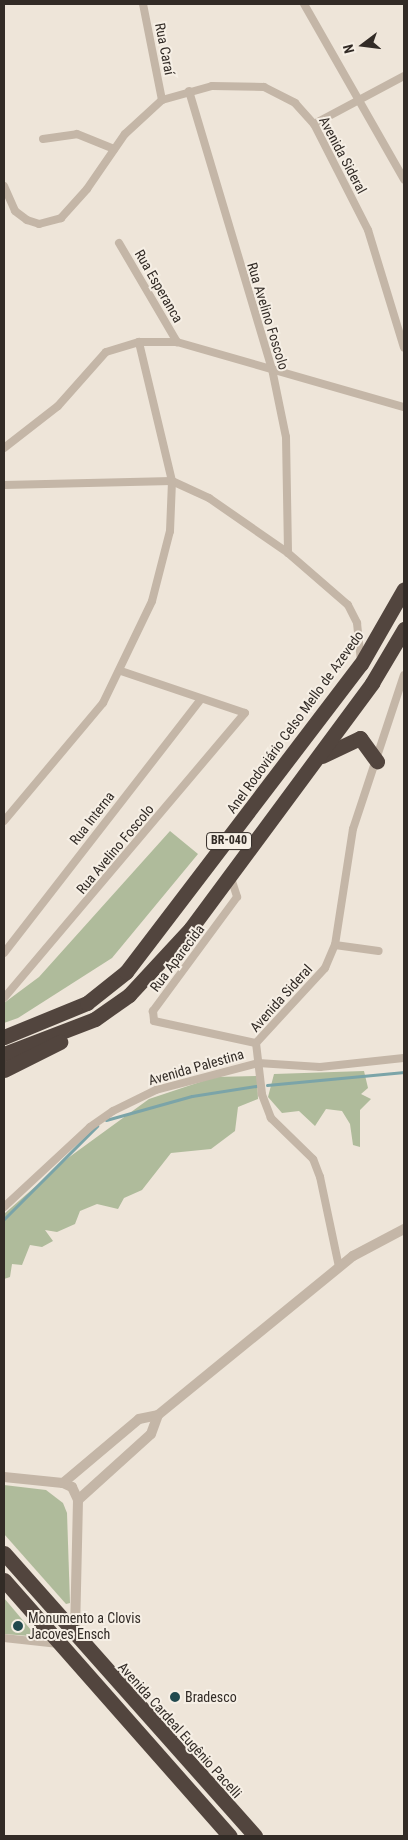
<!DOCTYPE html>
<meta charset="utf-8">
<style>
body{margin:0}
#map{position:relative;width:408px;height:1840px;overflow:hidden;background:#eee5d9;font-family:"Roboto Condensed",sans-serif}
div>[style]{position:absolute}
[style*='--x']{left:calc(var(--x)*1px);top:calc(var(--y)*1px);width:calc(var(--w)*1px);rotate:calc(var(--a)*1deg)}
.green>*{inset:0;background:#afbb9b}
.stream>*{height:3px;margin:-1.5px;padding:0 1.5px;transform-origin:1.5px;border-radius:1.5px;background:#7ba4a8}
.minor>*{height:8px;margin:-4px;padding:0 4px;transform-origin:4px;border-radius:4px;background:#c4b6a7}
.tertiary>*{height:10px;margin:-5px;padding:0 5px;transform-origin:5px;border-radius:5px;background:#c4b6a7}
.motorway>*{height:15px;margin:-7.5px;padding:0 7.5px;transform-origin:7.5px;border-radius:7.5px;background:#52453e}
.dots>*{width:14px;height:14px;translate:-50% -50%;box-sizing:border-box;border:2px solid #f6efe5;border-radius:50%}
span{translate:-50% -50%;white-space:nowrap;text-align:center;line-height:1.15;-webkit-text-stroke:4px #f6efe5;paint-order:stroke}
.shield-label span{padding:1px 4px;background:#f6efe5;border:1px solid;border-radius:4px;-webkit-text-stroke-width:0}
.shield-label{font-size:12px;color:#322b26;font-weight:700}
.street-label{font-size:14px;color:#322b26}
.poi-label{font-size:14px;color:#322b26}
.left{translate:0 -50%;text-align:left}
.frame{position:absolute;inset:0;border:5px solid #322b26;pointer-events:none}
.north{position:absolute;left:338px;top:20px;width:50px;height:50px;-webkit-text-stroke:4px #f6efe5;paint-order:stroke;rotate:255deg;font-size:14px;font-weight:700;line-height:20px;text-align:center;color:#322b26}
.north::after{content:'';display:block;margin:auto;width:18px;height:22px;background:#322b26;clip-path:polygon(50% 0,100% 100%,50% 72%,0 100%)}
</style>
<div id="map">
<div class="green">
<i style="clip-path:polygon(170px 831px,198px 854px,112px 958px,18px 1018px,4px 1023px,4px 1003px,39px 977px)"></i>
<i style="clip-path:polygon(364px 1071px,368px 1088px,361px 1094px,371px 1099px,360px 1110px,360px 1147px,353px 1145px,350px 1124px,342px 1111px,326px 1109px,315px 1126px,299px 1111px,282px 1113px,268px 1097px,274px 1074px)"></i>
<i style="clip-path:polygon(257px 1076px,258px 1099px,238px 1107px,235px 1131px,211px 1149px,171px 1153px,142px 1190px,124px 1198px,118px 1209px,97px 1204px,80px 1211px,75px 1224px,57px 1232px,45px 1230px,53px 1241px,42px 1247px,30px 1245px,22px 1265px,12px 1264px,10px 1277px,4px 1279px,4px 1214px,68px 1158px,149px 1099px,215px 1077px)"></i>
<i style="clip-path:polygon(4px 1485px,46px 1490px,63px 1503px,67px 1513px,70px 1603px,66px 1604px,4px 1534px)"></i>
<i style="clip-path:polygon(4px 1598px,31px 1630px,30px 1636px,4px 1634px)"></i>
</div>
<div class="stream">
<i style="--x:267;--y:1085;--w:138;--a:-5.4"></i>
<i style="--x:106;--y:1120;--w:89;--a:-15.6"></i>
<i style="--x:192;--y:1096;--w:65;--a:-8.9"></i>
<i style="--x:4;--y:1219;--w:132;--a:-45"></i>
</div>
<div class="minor">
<i style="--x:143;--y:4;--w:98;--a:78.8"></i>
<i style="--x:304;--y:4;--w:202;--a:60.3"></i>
<i style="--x:189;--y:91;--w:290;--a:73.4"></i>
<i style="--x:272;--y:369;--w:69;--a:78.4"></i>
<i style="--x:286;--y:437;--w:116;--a:89"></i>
<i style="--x:314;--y:124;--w:102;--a:-28.1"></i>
<i style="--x:43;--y:139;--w:34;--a:-8"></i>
<i style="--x:77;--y:134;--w:40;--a:22"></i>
<i style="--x:4;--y:186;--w:27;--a:66"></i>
<i style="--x:15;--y:211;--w:15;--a:37"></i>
<i style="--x:27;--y:220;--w:13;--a:18"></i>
<i style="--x:39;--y:224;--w:23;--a:-15"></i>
<i style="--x:61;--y:218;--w:39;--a:-48"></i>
<i style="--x:87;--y:189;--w:67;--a:-55.4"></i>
<i style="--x:125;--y:134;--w:50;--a:-42.6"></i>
<i style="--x:162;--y:100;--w:52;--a:-15.6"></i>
<i style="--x:212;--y:86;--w:52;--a:1.1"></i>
<i style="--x:264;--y:87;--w:35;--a:27"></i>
<i style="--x:295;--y:103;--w:28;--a:48"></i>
<i style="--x:314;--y:124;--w:119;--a:63"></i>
<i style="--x:368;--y:230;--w:123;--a:73"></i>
<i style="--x:119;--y:243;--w:115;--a:59.6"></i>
<i style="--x:4;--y:448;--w:68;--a:-37.9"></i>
<i style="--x:58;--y:406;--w:72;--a:-48.4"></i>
<i style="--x:106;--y:352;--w:34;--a:-17"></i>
<i style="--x:139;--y:342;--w:38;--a:0"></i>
<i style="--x:177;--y:342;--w:236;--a:16"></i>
<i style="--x:4;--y:485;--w:168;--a:-1.4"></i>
<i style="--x:172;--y:481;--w:41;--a:24.7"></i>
<i style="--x:209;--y:498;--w:96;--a:34.8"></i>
<i style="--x:288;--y:553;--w:79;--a:40.9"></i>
<i style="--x:348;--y:605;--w:20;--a:63"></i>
<i style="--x:357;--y:623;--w:36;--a:84"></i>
<i style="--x:4;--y:821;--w:154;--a:-50"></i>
<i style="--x:103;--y:703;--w:113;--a:-64.3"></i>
<i style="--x:152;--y:601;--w:72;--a:-75.6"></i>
<i style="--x:170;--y:531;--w:50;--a:-87.7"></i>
<i style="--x:172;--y:481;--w:143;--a:-103.4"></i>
<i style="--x:230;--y:875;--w:23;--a:72"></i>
<i style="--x:237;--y:897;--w:142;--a:126.4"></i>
<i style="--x:153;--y:1011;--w:10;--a:84"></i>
<i style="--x:154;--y:1021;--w:104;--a:12.2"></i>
<i style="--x:335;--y:945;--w:44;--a:7.8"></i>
<i style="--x:4;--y:953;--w:321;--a:-52.2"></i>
<i style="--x:4;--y:998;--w:373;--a:-49.8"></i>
<i style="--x:245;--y:713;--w:131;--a:-161.3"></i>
<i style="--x:4;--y:1207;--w:117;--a:-42.9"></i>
<i style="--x:90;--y:1127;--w:28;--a:-35"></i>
<i style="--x:113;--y:1111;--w:48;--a:-26"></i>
<i style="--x:156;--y:1090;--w:106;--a:-14.8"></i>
<i style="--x:258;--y:1063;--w:62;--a:3.7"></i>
<i style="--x:320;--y:1067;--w:84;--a:-6.1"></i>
<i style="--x:339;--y:1267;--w:92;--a:-101.9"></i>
<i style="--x:320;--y:1177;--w:19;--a:-111"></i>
<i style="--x:313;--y:1159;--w:59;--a:-135.7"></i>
<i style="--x:271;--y:1118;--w:26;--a:-111"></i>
<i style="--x:262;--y:1094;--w:51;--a:-96.7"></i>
<i style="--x:256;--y:1043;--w:102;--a:-47.4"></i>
<i style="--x:325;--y:968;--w:25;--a:-67"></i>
<i style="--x:335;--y:945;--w:117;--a:-81.2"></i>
<i style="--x:353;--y:829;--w:162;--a:-71.7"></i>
<i style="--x:4;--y:1638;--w:55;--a:6.2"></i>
</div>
<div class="tertiary">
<i style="--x:4;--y:1477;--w:59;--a:5.8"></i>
<i style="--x:63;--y:1483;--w:10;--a:24"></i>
<i style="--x:72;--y:1487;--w:14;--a:65"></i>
<i style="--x:78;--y:1500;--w:134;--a:91.3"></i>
<i style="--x:63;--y:1483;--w:99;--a:-40.1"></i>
<i style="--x:139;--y:1419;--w:19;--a:-12"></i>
<i style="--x:158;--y:1415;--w:252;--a:-39.2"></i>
<i style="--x:353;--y:1256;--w:58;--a:-27.9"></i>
<i style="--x:78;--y:1500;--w:98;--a:-42.1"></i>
<i style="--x:151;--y:1434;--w:20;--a:-70"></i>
</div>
<div class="motorway">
<i style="--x:322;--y:756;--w:42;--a:-25.3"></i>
<i style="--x:360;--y:738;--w:29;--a:54"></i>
<i style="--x:4;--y:1037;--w:90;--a:-22.3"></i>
<i style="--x:87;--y:1003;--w:50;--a:-38.5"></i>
<i style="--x:126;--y:972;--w:387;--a:-52.7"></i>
<i style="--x:361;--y:664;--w:86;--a:-60.2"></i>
<i style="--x:4;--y:1054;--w:97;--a:-21"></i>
<i style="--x:95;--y:1019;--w:42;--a:-35.2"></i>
<i style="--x:129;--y:995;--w:91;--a:-47.2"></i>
<i style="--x:191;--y:928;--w:305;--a:-53.5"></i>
<i style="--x:372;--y:683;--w:63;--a:-59.3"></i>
<i style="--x:4;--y:1070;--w:63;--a:-26.6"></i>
<i style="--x:4;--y:1553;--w:378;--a:48.4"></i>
<i style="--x:4;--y:1580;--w:341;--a:48.6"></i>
</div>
<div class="dots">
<i style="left:18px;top:1626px;background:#21494e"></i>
<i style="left:175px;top:1697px;background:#21494e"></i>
</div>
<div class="shield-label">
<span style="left:229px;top:841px">BR-040</span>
</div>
<div class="street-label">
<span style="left:165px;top:49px;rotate:79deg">Rua Caraí</span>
<span style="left:343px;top:155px;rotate:62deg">Avenida Sideral</span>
<span style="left:159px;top:286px;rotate:60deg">Rua Esperanca</span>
<span style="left:268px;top:316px;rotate:73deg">Rua Avelino Foscolo</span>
<span style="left:295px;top:722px;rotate:-54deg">Anel Rodoviário Celso Mello de Azevedo</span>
<span style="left:92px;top:818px;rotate:-52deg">Rua Interna</span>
<span style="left:115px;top:849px;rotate:-50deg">Rua Avelino Foscolo</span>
<span style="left:177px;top:958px;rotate:-53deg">Rua Aparecida</span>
<span style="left:281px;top:998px;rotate:-48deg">Avenida Sideral</span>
<span style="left:196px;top:1067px;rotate:-16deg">Avenida Palestina</span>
<span style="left:180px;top:1730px;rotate:48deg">Avenida Cardeal Eugênio Pacelli</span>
</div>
<div class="poi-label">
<span class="left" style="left:28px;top:1626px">Monumento a Clovis<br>Jacoves Ensch</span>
<span class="left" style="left:185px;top:1697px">Bradesco</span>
</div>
<div class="frame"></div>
<div class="north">N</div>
</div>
